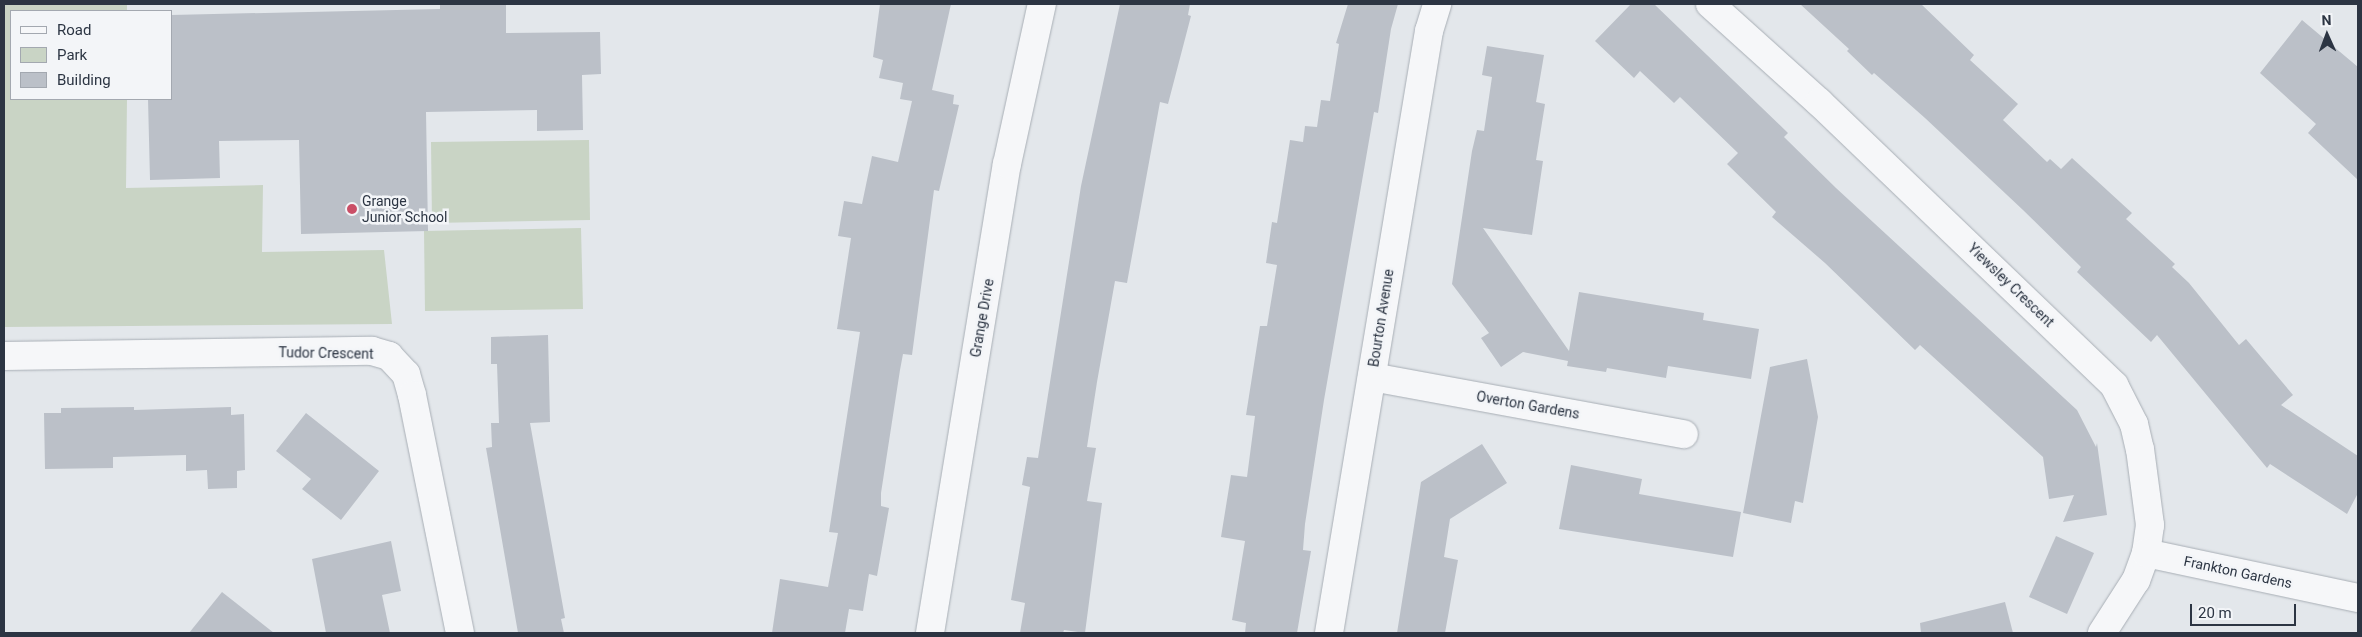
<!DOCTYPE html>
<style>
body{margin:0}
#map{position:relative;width:2362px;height:637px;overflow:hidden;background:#e3e7eb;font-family:Roboto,sans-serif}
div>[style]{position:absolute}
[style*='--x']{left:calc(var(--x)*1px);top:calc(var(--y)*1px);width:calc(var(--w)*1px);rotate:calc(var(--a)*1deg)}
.green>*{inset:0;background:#c9d4c5}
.building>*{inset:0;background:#bbc0c8}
.roads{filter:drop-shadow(0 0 1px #a8aeb5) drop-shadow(0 0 1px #a8aeb5)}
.minor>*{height:28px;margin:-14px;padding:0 14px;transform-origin:14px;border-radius:14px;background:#f6f7f9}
.dots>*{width:14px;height:14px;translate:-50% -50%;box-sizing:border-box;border:2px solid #f3f5f8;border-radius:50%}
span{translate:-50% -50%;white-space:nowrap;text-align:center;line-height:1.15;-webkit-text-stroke:5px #f3f5f8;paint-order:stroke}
.poi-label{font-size:14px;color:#2c3543}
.left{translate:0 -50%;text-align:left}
.street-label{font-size:14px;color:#2c3543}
.frame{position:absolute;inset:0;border:5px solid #2c3543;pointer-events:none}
.legend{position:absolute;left:10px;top:10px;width:162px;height:90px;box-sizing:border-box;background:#f3f5f8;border:1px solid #a3a8b0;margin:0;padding:6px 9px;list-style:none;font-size:15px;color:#2c3543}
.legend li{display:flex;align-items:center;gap:10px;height:25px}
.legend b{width:25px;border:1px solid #a3a8b0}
.north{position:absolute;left:2302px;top:10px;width:50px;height:50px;-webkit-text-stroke:4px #f3f5f8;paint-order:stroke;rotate:358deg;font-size:14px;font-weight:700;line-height:20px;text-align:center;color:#2c3543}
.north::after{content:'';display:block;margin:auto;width:18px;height:22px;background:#2c3543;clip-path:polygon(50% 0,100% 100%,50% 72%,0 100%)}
.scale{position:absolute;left:2190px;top:604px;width:106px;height:22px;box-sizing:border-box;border:2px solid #2c3543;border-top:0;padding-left:6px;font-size:15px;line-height:18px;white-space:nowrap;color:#2c3543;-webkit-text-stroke:4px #f3f5f8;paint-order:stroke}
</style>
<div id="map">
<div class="green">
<i style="clip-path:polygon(4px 4px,127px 4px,127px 11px,11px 11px,11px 99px,127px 99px,126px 188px,263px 185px,262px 252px,384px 250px,392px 324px,4px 327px)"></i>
<i style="clip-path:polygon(589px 140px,590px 220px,432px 223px,431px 142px)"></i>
<i style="clip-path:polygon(581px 228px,583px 309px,425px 311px,424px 231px)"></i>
</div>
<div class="building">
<i style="clip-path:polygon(440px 4px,506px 5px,506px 33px,600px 32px,601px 74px,582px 75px,583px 130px,537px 131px,537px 110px,426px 112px,428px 231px,301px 234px,299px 140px,219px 141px,220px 178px,150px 180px,148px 99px,171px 99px,171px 15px,440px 9px)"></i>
<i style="clip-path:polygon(880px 4px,951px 4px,932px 90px,954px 95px,953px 104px,959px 105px,939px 191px,934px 190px,912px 355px,903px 354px,900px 370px,881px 493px,881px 506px,889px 508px,877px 576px,869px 574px,863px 611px,849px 609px,845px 633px,772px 633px,780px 579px,828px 587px,838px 533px,829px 532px,860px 332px,837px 329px,851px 238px,838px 236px,844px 201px,862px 204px,872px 156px,898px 162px,912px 101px,900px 99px,903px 83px,879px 78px,883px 60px,873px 57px)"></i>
<i style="clip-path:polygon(1120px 4px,1190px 4px,1188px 15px,1191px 16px,1168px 104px,1160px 102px,1127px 283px,1115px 281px,1097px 382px,1087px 447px,1096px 448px,1087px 501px,1102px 503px,1085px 633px,1064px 630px,1063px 633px,1020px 633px,1025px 603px,1011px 600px,1030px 487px,1022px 485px,1027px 457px,1038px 458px,1081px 186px)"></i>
<i style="clip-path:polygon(1348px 4px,1398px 4px,1391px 29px,1378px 113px,1374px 112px,1324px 400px,1305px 524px,1303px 550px,1311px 551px,1297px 633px,1245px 633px,1246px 623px,1232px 620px,1245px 541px,1221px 537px,1231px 475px,1247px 477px,1255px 416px,1246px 415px,1260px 326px,1267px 326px,1277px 265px,1266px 263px,1272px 222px,1277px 223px,1290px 140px,1303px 142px,1305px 126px,1317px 127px,1321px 100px,1330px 101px,1339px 44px,1336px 43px)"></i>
<i style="clip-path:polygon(1631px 4px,1654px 4px,1788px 133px,1784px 137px,1836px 188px,2077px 410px,2096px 447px,2097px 443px,2107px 515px,2063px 522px,2074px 495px,2049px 499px,2043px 457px,1920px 345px,1915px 350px,1825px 263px,1772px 217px,1776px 212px,1727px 164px,1738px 153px,1680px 97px,1674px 103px,1640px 71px,1634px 78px,1595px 41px)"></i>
<i style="clip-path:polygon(1800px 4px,1921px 4px,1974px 55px,1970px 60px,2018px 104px,2003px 120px,2047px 162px,2050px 159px,2061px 169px,2072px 158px,2132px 213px,2126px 219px,2175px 264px,2172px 267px,2189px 283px,2239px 345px,2246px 339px,2293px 395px,2281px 405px,2358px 456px,2358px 493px,2347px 514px,2270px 464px,2267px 468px,2157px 335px,2151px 342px,2077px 272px,2081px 267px,2023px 210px,1925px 118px,1874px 73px,1872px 75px,1847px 51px,1849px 49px)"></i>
<i style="clip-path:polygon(2302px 20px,2358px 67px,2358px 180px,2308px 133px,2316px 124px,2260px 73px)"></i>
<i style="clip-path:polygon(1487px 46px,1544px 55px,1536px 102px,1545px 104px,1536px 160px,1543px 161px,1532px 235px,1483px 228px,1569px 351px,1579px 292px,1704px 313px,1703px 320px,1759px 329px,1751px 379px,1668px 366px,1666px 378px,1607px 368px,1606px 372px,1567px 366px,1568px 361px,1523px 352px,1501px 367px,1481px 338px,1489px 333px,1452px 284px,1472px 151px,1477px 130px,1484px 131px,1492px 77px,1482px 75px)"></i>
<i style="clip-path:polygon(548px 335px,550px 422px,530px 423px,565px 618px,561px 619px,564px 633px,518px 633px,486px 448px,492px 447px,491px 423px,499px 423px,497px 364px,491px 364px,491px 337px)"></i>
<i style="clip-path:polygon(1807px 359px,1818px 417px,1803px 503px,1795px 501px,1791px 523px,1743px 513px,1770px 367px)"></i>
<i style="clip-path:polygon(134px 407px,134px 410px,231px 407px,231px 415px,244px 414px,245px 470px,237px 471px,237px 488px,208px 489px,207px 470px,186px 471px,186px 455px,113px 457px,113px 468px,45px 469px,44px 413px,61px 413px,61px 408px)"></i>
<i style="clip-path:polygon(306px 413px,379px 471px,341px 520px,302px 489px,311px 479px,276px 451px)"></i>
<i style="clip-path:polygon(1482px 444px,1507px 483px,1450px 519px,1444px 557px,1458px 560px,1445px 633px,1397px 633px,1421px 482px)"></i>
<i style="clip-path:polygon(1571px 465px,1642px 479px,1639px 494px,1741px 512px,1733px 557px,1559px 529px)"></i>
<i style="clip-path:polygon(2056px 536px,2094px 553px,2067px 614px,2029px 597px)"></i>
<i style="clip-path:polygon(391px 541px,401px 591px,382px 595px,390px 633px,326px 633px,312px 559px)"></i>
<i style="clip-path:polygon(222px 592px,274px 633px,189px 633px)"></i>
<i style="clip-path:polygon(2005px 602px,2013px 633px,1921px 633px,1920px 623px)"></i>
</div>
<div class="roads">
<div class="minor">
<i style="--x:1710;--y:4;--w:147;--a:42"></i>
<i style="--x:1819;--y:102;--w:409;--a:43.8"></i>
<i style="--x:2114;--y:385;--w:44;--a:62.9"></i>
<i style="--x:2134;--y:424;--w:26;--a:77"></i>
<i style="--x:2140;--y:449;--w:77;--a:82.5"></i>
<i style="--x:2150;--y:525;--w:28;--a:98"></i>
<i style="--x:2146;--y:553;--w:29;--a:110"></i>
<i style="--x:2136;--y:580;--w:63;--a:122.7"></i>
<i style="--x:4;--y:356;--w:368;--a:-0.8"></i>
<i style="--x:372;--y:351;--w:18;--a:16"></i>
<i style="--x:389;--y:356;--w:25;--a:47"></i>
<i style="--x:406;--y:374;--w:22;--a:74"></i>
<i style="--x:412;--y:395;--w:243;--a:78.6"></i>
<i style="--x:1372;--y:377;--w:317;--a:10.4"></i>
<i style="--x:2146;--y:553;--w:217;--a:12"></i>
<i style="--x:930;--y:633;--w:475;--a:-80.7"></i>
<i style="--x:1007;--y:164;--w:164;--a:-77.7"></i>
<i style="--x:1329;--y:633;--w:610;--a:-80.57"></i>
<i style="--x:1429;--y:31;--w:28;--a:-73"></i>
</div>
</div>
<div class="dots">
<i style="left:352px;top:209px;background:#ca4f67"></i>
</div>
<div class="poi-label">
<span class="left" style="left:362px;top:209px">Grange<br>Junior School</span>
</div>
<div class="street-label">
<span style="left:2011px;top:285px;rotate:44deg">Yiewsley Crescent</span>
<span style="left:982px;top:318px;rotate:-80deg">Grange Drive</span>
<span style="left:1381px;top:318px;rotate:-81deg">Bourton Avenue</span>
<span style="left:326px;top:353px;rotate:1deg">Tudor Crescent</span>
<span style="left:1528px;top:405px;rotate:10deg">Overton Gardens</span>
<span style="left:2238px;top:572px;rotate:12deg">Frankton Gardens</span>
</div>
<div class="frame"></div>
<ul class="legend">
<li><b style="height:6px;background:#f6f7f9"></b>Road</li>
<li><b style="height:14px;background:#c9d4c5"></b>Park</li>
<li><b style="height:14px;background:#bbc0c8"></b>Building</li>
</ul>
<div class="north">N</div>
<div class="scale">20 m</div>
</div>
